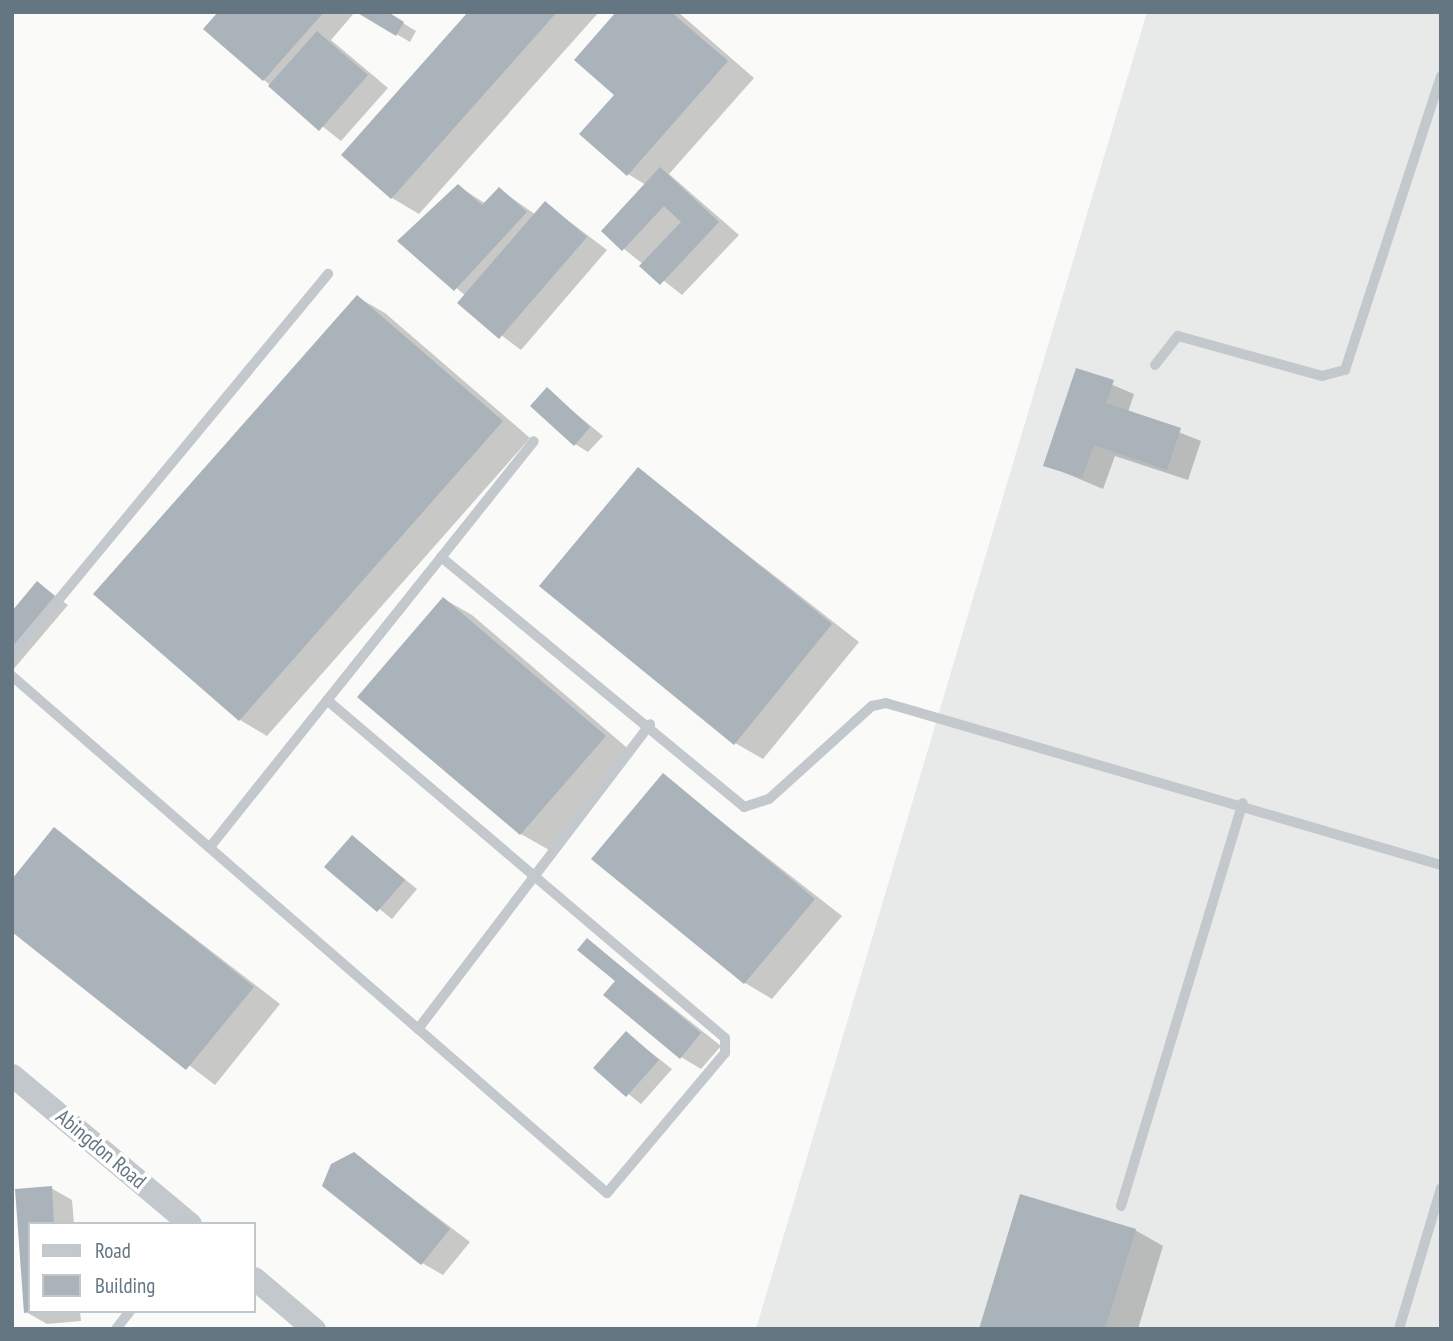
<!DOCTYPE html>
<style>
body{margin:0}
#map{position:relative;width:1453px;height:1341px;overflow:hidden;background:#fafaf8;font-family:"PT Sans Narrow",sans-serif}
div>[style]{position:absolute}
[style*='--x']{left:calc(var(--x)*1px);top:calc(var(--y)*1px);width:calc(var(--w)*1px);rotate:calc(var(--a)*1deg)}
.built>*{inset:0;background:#e8e9e9}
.shadow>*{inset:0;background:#0003}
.building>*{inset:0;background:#aab3b9}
.service>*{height:10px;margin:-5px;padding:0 5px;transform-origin:5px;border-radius:5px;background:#c3c8cc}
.minor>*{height:23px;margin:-11.5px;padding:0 11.5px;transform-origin:11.5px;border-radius:11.5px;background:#c3c8cc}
span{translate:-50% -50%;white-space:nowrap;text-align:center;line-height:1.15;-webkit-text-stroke:7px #fff;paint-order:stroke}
.street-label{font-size:21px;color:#657683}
.frame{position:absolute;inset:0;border:14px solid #657683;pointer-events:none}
.legend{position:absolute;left:28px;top:1222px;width:228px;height:91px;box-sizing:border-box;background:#fff;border:2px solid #c1c8cd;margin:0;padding:9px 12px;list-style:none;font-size:21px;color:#657683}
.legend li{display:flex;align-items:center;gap:14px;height:35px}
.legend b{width:35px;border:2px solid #c1c8cd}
</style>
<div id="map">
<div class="built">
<i style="clip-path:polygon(1147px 12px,1441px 12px,1441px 1329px,756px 1329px)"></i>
</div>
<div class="shadow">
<i style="clip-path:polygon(220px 12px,355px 12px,331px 40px,388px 88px,341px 141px,264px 80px)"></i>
<i style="clip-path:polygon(359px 12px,385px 12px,416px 31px,410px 42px)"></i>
<i style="clip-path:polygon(471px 12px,599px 12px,419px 214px,392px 198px)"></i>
<i style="clip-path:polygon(618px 12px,678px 12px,754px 78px,669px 174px,739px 235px,682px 295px,624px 249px,646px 185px,628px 174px,616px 95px)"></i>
<i style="clip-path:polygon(458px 186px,486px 204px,499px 189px,536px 215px,545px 203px,607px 250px,521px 350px,459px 303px,466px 296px,400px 241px)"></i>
<i style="clip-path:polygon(357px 297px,385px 313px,530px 438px,267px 736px,240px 720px)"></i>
<i style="clip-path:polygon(1077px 370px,1134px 394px,1128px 412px,1201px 441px,1188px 480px,1115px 456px,1103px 489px,1046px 465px)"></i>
<i style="clip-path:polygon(547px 390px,603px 436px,588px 452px,575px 444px)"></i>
<i style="clip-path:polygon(638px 469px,859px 642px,763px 759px,735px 743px)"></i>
<i style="clip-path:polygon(38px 584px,68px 605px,12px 671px,12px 614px)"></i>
<i style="clip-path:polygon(444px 599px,472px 615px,633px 753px,549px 850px,521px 834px)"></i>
<i style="clip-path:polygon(663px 776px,842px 916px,772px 999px,745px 983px)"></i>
<i style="clip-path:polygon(54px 830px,280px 1004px,215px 1085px,12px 930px)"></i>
<i style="clip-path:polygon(353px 837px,417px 889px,392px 919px,327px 867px)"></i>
<i style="clip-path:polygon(588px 940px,721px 1046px,701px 1069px,681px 1057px)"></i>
<i style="clip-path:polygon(626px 1033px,672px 1069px,641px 1104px,596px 1068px)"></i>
<i style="clip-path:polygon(354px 1154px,470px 1242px,443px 1275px,422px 1263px)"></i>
<i style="clip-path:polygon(51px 1188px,72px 1200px,74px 1224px,30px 1224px,30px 1311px,80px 1311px,81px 1321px,47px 1324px,26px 1312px,17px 1190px)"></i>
<i style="clip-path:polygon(1135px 1230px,1163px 1246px,1138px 1329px,980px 1329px)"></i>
</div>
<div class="building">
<i style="clip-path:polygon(218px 12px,324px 12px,263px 81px,203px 29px)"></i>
<i style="clip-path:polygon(356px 12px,388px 12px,404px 22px,396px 36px)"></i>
<i style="clip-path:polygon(468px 12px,557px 12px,391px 199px,341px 155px)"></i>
<i style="clip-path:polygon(616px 12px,671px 12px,728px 61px,627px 176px,579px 134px,614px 95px,574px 60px)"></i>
<i style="clip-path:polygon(317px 31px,368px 75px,319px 131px,268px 86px)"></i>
<i style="clip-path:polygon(660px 167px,719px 222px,660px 285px,639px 266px,681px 222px,664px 206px,622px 251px,601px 231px)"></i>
<i style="clip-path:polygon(458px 184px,482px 205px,499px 187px,527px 212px,454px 291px,397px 241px)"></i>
<i style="clip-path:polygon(545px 201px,587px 237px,499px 339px,457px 303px)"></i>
<i style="clip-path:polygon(357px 295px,503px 421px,239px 721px,93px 594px)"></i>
<i style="clip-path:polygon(1076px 368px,1114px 380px,1106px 403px,1181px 428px,1167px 470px,1094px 445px,1082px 478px,1043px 466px)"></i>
<i style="clip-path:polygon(547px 387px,590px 427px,574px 446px,530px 406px)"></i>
<i style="clip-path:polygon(638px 467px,832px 624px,734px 745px,539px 586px)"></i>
<i style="clip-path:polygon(37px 581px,55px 596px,12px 647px,12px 611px)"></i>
<i style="clip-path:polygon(443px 597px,606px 736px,520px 835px,357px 697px)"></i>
<i style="clip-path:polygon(663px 773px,815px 899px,744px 984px,591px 859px)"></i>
<i style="clip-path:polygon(54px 827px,254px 987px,186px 1070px,12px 932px,12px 879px)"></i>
<i style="clip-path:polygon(352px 835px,405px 880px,377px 912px,324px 867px)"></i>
<i style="clip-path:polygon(587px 938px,701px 1033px,680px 1059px,603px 995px,615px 981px,577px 950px)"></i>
<i style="clip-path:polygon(626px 1031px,659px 1060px,626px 1097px,593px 1068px)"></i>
<i style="clip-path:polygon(354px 1152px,450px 1229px,421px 1265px,322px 1186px,331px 1164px)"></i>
<i style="clip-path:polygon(52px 1186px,54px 1224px,30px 1224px,30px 1312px,24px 1313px,15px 1189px)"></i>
<i style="clip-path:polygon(1020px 1194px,1136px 1229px,1105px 1329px,979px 1329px)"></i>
</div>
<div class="service">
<i style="--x:1155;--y:365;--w:37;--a:-52"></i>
<i style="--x:1178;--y:336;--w:149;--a:15.5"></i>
<i style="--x:1322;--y:376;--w:24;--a:-15"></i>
<i style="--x:1345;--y:370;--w:309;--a:-71.9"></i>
<i style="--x:441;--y:557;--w:393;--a:39.5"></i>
<i style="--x:744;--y:807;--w:26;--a:-18"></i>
<i style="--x:769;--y:799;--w:139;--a:-42.1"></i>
<i style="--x:872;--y:706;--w:14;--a:-12"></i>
<i style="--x:886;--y:703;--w:578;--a:16.27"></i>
<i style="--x:12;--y:656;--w:496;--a:-50.4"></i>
<i style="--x:12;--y:676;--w:788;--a:40.99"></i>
<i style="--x:607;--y:1193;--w:183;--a:-49.9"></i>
<i style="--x:725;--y:1053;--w:15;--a:-90"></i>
<i style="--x:725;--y:1038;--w:522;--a:-139.66"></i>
<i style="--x:210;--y:847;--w:519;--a:-51.41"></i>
<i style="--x:418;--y:1029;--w:383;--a:-52.7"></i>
<i style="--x:1121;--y:1206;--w:421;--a:-73.2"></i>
<i style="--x:116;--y:1329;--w:23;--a:-52"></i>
<i style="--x:1399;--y:1329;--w:147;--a:-73.4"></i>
</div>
<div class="minor">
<i style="--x:12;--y:1075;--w:232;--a:39.9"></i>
<i style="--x:254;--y:1278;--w:79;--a:40.4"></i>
</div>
<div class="street-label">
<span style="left:101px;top:1149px;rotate:40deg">Abingdon Road</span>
</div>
<div class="frame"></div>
<ul class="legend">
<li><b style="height:9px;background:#c3c8cc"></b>Road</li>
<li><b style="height:19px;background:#aab3b9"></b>Building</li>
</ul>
</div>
